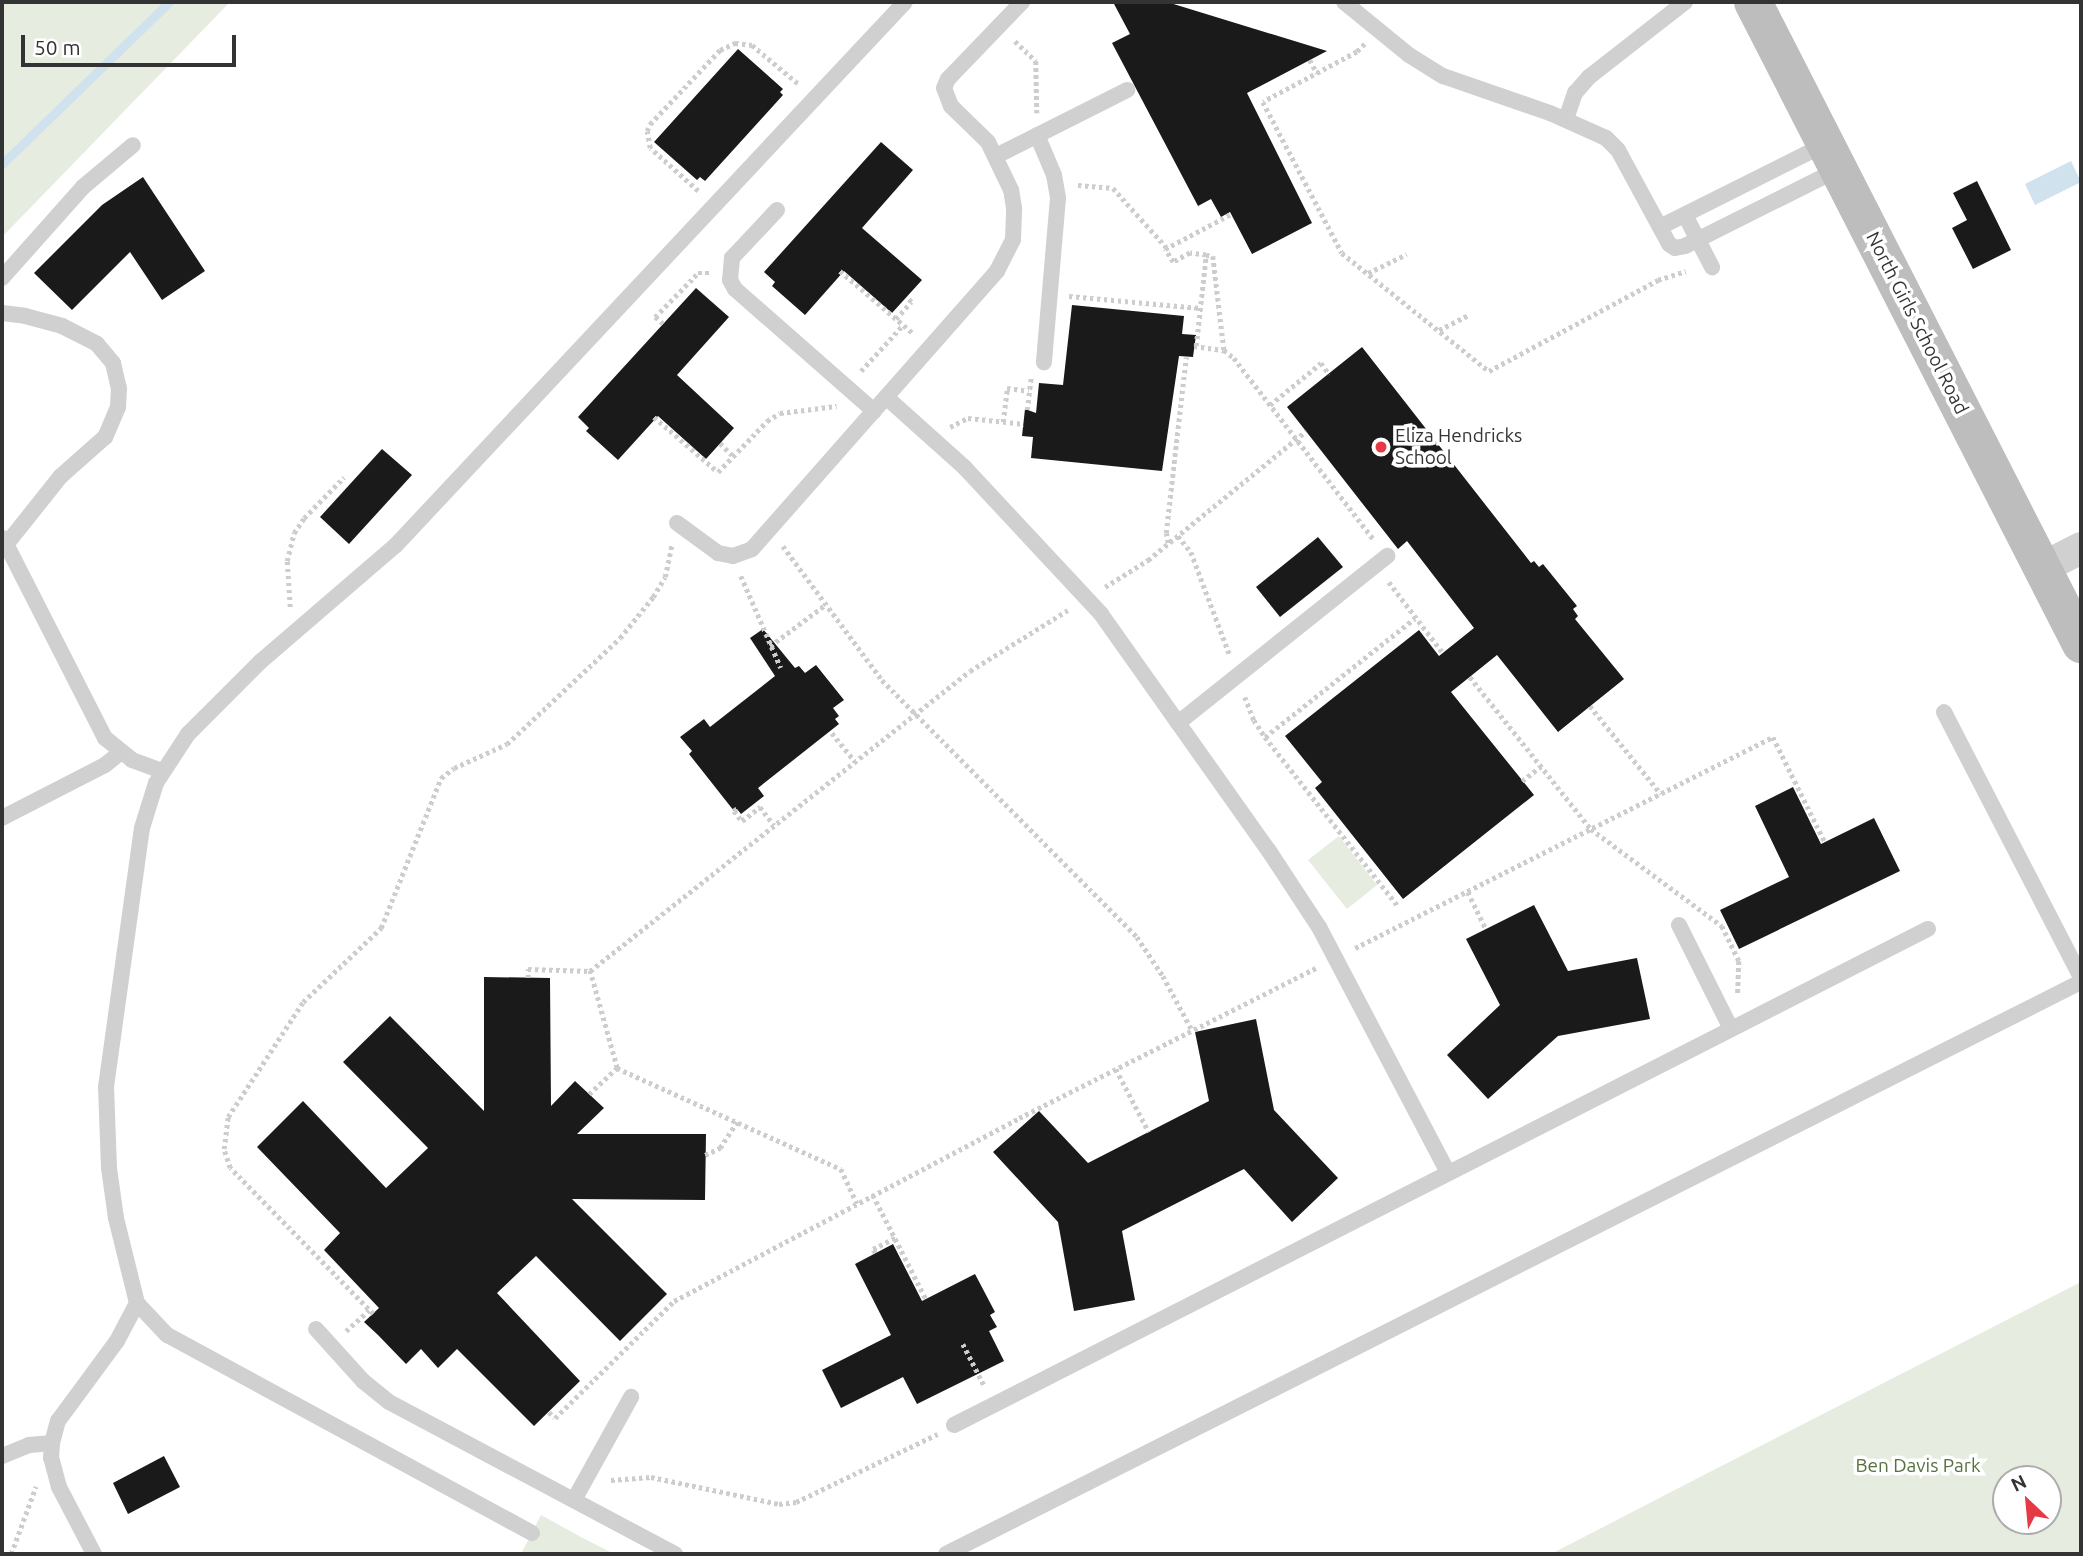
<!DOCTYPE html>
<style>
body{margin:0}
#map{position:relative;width:2083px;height:1556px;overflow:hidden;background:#fff;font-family:Ubuntu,sans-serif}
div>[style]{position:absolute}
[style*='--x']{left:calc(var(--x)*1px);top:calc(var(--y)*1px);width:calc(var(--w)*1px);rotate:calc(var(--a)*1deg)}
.green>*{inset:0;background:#e6ecdf}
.water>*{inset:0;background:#cfe2ee}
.stream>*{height:9px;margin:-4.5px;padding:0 4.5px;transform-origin:4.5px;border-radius:4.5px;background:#cfe2ee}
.building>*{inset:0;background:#1a1a1a}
.path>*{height:4.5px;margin-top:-2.25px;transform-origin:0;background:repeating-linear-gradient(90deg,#cdcdcd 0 3.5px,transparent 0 7px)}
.lane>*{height:16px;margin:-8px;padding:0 8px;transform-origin:8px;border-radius:8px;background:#d0d0d0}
.street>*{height:32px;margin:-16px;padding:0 16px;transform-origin:16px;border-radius:16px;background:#d0d0d0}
.secondary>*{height:38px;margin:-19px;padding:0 19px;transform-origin:19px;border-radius:19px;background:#bdbdbd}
.dots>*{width:19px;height:19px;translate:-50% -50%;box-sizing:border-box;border:4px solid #fff;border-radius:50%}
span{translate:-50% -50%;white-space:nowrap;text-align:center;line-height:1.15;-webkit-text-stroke:7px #fff;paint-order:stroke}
.street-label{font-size:19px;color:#333}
.poi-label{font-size:19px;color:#333}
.left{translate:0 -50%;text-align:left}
.park-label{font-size:19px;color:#56703f}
.frame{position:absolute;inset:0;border:4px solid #333;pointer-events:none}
.north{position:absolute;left:1992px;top:1465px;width:70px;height:70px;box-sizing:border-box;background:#fff;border:2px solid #adadad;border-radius:50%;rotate:334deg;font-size:19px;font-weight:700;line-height:28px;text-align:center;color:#333}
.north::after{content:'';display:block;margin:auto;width:24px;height:32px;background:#e63946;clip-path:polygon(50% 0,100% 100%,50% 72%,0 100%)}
.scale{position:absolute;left:21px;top:35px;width:215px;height:32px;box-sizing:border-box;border:4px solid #333;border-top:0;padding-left:9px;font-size:21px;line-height:24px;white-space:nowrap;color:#333;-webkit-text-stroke:5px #fff;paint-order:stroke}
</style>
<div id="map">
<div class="green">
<i style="clip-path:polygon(2px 2px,230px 2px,2px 237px)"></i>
<i style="clip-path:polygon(1339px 836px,1377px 885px,1347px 909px,1308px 860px)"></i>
<i style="clip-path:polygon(evenodd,2081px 1282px,2081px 1554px,1551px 1554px,1700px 1477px,2081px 1282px,2048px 1479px,2048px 1521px,2006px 1521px,2006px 1479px,2048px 1479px)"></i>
<i style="clip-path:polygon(541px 1515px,579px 1536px,614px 1554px,521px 1554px)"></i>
</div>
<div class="water">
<i style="clip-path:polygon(2071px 161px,2081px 182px,2035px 205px,2025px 184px)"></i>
</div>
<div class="stream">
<i style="--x:2;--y:164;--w:233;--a:-44.1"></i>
</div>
<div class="building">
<i style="clip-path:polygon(1113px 2px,1167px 2px,1327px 51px,1247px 93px,1312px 223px,1252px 254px,1230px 212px,1221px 217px,1211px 199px,1198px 206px,1112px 43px,1130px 34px)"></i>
<i style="clip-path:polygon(738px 49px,783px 89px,780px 92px,783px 95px,705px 181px,700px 177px,697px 180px,654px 142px)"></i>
<i style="clip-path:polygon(881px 142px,913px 170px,862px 228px,922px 280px,892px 313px,844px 271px,805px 315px,772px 286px,775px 282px,764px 272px)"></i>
<i style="clip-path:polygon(143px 177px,205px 271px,162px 300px,130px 252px,72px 310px,34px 273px,102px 205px)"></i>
<i style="clip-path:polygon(1977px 181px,2011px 250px,1973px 269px,1952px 228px,1967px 220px,1953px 193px)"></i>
<i style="clip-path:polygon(696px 288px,729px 317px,677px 375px,734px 428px,706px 459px,658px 416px,618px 460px,586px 431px,589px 428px,578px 417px)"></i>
<i style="clip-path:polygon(1072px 305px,1184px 316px,1182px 334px,1196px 335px,1193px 357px,1179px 356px,1162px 471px,1031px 458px,1033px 437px,1022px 436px,1025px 409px,1036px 413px,1039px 383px,1063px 385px)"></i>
<i style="clip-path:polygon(1362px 347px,1531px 563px,1534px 561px,1539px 567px,1543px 564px,1577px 606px,1573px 609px,1578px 616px,1575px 619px,1624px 679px,1558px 732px,1497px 655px,1451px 692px,1534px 795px,1403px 899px,1315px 788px,1322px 782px,1285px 736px,1419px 630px,1439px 656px,1474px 628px,1407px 541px,1398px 549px,1287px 407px)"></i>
<i style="clip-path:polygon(382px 449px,412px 475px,349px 544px,320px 517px)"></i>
<i style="clip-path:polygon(1318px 537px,1343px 567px,1280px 617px,1256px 587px)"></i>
<i style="clip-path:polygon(763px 629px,795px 668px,799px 666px,805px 673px,816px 665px,844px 700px,833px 708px,839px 716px,835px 719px,839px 724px,758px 788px,764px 796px,741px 814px,737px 809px,734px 811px,689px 754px,692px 751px,680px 737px,704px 719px,710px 727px,775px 676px,750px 638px)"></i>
<i style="clip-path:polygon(1793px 787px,1821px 844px,1874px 818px,1900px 871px,1739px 949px,1720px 910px,1789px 877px,1755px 806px)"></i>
<i style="clip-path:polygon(1534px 905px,1568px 971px,1637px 958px,1650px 1019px,1558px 1036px,1488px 1099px,1447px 1055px,1500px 1005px,1466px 939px)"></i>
<i style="clip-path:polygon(484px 977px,550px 978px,551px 1106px,575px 1081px,604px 1108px,577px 1134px,706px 1134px,705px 1200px,572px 1199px,667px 1294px,620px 1341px,536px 1256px,497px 1293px,580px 1381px,534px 1426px,457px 1349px,438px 1368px,421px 1349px,406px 1364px,378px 1335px,364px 1322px,379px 1308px,324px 1250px,340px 1233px,257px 1147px,303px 1101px,386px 1188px,428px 1148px,343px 1062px,390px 1016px,484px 1111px)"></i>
<i style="clip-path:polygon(1256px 1019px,1274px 1110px,1338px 1178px,1292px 1222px,1244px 1169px,1122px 1231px,1135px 1300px,1074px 1311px,1058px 1222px,993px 1152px,1039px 1111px,1088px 1163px,1209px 1101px,1195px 1032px)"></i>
<i style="clip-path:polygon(893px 1244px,922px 1301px,975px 1274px,995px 1312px,990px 1315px,997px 1327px,989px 1331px,1004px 1361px,917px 1404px,903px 1377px,841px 1408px,822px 1370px,891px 1335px,855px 1264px)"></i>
<i style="clip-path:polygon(164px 1456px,180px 1487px,128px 1514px,113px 1483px)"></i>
</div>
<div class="path">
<i style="--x:1015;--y:41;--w:29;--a:44"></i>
<i style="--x:1036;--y:61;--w:52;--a:88.9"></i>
<i style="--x:1365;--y:44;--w:11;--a:135"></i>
<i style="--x:1357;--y:52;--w:106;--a:152"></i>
<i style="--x:1263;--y:102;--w:170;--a:62.4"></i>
<i style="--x:1342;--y:253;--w:189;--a:38.8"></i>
<i style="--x:1489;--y:371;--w:192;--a:-28.3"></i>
<i style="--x:1658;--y:280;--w:29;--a:-18"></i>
<i style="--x:1310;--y:60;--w:15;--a:62"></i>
<i style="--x:1078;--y:185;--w:35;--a:5"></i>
<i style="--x:1113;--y:188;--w:81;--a:48"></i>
<i style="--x:698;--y:191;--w:64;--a:-138.1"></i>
<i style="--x:650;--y:148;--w:17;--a:-100"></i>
<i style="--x:647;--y:131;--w:8;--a:-67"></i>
<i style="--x:650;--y:124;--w:102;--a:-46.6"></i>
<i style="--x:720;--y:50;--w:17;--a:-25"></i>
<i style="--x:735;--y:43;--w:17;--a:7"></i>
<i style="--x:752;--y:45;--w:62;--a:39.8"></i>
<i style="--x:1206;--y:255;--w:7;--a:8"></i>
<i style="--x:1213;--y:256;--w:95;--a:83.3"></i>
<i style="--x:840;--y:271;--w:97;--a:40.4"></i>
<i style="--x:1368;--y:273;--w:43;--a:-26"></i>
<i style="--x:1069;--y:296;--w:132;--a:5.2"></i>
<i style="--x:896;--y:319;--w:23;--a:-49"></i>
<i style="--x:911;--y:302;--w:6;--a:-129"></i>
<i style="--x:663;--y:324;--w:11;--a:-139"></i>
<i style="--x:655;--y:317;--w:62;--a:-45.7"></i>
<i style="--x:698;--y:273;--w:11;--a:0"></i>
<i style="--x:1439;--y:330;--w:33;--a:-27"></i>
<i style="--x:1194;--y:346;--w:30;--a:8"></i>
<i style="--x:1224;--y:350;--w:13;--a:39"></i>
<i style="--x:1234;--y:358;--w:230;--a:52.4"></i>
<i style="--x:1196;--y:346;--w:92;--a:-83.7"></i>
<i style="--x:1206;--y:255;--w:16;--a:-173"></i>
<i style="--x:1190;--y:253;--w:19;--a:152"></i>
<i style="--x:1173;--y:262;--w:15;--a:-122"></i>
<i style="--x:1165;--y:249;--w:75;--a:-27.9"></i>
<i style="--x:861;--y:371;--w:62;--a:-47.6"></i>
<i style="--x:1270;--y:405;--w:66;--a:-39.5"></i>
<i style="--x:1321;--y:363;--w:14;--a:54"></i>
<i style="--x:1027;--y:410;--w:34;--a:-83"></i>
<i style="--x:654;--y:417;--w:84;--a:40.7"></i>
<i style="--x:718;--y:472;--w:71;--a:-46.1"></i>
<i style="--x:767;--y:421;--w:15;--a:-32"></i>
<i style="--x:780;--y:413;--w:57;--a:-7"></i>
<i style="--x:1003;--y:422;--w:34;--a:-83"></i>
<i style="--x:1007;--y:388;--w:22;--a:8"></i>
<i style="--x:950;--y:427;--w:20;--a:-27"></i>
<i style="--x:968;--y:418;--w:56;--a:6.1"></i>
<i style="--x:720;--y:443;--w:20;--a:45"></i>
<i style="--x:1178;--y:536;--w:21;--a:51"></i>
<i style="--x:1191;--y:552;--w:111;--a:69.4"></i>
<i style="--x:1168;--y:543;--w:10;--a:-101"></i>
<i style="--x:1166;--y:533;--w:177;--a:-83.5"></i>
<i style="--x:783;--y:546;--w:167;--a:53.5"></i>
<i style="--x:882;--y:680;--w:362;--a:45.2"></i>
<i style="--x:1137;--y:937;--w:47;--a:56.3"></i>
<i style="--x:1163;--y:976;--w:61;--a:61.8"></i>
<i style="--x:741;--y:576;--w:100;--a:66.5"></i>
<i style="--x:1389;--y:582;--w:89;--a:52.7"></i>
<i style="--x:1105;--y:587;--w:51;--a:-32.1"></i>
<i style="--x:1148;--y:560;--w:204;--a:-39.2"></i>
<i style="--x:290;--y:607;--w:46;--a:-93.7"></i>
<i style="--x:287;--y:561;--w:29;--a:-76"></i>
<i style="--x:294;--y:533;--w:18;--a:-56"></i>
<i style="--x:304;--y:518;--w:57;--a:-45.7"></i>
<i style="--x:770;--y:646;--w:69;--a:-36.7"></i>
<i style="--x:1470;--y:677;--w:194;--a:51.5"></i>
<i style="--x:1591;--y:829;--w:163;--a:36.5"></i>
<i style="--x:1722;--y:926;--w:39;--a:64"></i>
<i style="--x:1739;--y:961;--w:33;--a:92"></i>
<i style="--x:1245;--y:697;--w:25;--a:69"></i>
<i style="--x:1254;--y:720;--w:20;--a:57"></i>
<i style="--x:1265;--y:737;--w:214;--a:51.8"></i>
<i style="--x:1590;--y:706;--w:113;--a:51.1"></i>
<i style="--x:832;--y:733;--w:36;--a:51"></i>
<i style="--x:1265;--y:737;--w:191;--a:-38.4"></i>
<i style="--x:1522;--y:781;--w:24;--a:-38"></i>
<i style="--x:737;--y:809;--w:4;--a:146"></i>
<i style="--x:734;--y:811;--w:13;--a:51"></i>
<i style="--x:742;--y:821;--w:23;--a:-38"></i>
<i style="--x:760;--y:807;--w:23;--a:52"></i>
<i style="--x:1468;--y:892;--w:41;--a:64.1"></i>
<i style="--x:1355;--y:948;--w:468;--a:-26.8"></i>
<i style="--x:1773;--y:737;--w:117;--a:63.7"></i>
<i style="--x:528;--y:978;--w:9;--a:-90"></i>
<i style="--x:528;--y:969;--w:62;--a:1.8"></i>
<i style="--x:617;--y:1068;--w:246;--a:24.3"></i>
<i style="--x:841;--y:1169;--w:38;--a:65"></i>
<i style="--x:1116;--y:1069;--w:71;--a:62.4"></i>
<i style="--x:589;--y:1094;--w:38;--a:-43"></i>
<i style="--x:617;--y:1068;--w:101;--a:-105.6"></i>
<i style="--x:590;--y:971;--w:484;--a:-38.3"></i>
<i style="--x:970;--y:671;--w:115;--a:-31.9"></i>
<i style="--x:705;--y:1155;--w:17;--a:-25"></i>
<i style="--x:720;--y:1148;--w:31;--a:-57"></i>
<i style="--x:873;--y:1195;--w:119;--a:63"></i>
<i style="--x:875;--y:1253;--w:4;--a:-117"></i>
<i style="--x:873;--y:1249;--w:25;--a:-27"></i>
<i style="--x:373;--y:1314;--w:204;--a:-134.4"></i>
<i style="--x:230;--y:1168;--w:20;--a:-108"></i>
<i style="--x:224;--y:1149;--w:32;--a:-83"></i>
<i style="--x:228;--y:1117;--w:137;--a:-56.9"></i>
<i style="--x:303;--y:1002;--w:108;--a:-43.5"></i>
<i style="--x:381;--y:928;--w:162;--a:-68.2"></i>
<i style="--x:441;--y:778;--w:16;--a:-38"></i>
<i style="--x:454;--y:768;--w:58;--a:-24.4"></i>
<i style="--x:507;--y:744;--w:155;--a:-43.2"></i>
<i style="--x:620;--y:638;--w:53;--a:-51.2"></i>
<i style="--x:653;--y:597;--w:23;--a:-59"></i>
<i style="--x:665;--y:577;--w:34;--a:-78"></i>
<i style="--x:346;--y:1331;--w:31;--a:-42"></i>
<i style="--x:963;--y:1344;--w:48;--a:62.9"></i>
<i style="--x:549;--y:1412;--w:8;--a:45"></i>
<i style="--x:555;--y:1418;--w:167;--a:-44.5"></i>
<i style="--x:674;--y:1301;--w:391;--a:-27.9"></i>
<i style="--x:1019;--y:1118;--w:333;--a:-26.8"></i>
<i style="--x:611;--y:1480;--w:40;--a:-4.3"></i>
<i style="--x:651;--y:1477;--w:131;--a:11.9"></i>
<i style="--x:779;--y:1504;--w:17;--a:-7"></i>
<i style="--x:796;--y:1502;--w:157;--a:-25.7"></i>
<i style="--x:11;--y:1554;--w:72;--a:-69.8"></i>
</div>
<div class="lane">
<i style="--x:1344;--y:2;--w:84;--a:39.2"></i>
<i style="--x:1409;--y:55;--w:40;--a:32"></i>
<i style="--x:1443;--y:76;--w:113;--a:19.1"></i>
<i style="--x:1550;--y:113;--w:61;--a:24.1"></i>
<i style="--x:1606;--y:138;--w:17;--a:45"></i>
<i style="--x:1618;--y:150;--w:107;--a:61.5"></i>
<i style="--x:1669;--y:244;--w:7;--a:34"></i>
<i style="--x:1675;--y:248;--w:10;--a:-11"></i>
<i style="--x:1685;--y:246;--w:172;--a:-26.6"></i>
<i style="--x:1566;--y:119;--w:28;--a:-71"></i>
<i style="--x:1575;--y:93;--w:21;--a:-49"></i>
<i style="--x:1589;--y:77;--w:122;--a:-38"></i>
<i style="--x:1037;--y:135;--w:43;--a:67"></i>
<i style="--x:1054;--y:175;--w:23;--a:80"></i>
<i style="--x:1058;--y:198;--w:165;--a:94.9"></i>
<i style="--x:996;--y:156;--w:147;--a:-26.7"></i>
<i style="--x:777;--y:210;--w:66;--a:133.2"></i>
<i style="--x:732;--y:258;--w:22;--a:95"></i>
<i style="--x:730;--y:280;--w:10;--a:61"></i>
<i style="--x:735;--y:289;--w:185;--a:41.3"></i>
<i style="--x:1685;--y:215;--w:59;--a:62.6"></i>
<i style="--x:1660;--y:227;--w:186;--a:-26.6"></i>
<i style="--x:2;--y:278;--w:122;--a:-48.3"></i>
<i style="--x:83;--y:187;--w:65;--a:-40"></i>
<i style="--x:2;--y:313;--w:23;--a:7"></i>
<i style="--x:25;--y:316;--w:38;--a:15"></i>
<i style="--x:62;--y:326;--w:39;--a:27"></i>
<i style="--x:97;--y:344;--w:25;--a:50"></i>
<i style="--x:113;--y:363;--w:26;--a:77"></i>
<i style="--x:119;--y:388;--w:19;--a:93"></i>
<i style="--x:118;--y:407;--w:33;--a:113"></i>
<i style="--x:105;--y:437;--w:60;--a:138.4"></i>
<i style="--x:60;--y:477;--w:87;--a:128.5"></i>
<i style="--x:886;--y:397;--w:106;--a:41.9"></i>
<i style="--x:965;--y:468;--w:200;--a:47"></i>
<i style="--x:1101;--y:614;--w:291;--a:54.7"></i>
<i style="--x:1269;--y:851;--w:91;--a:56.7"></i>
<i style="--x:1319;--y:927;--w:278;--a:62.3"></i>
<i style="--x:677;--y:523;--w:51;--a:36.2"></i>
<i style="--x:718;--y:553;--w:15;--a:11"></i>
<i style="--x:733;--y:556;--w:20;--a:-20"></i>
<i style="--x:752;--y:549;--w:371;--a:-48.6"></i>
<i style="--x:997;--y:271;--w:35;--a:-63"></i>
<i style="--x:1013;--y:240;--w:32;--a:-88"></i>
<i style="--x:1014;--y:208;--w:18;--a:-99"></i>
<i style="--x:1011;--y:190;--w:53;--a:-115.6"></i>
<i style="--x:988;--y:142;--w:52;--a:-135.8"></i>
<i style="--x:951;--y:106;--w:19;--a:-111"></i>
<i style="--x:944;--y:88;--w:10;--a:-66"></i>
<i style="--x:948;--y:79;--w:107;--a:-46.1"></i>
<i style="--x:3;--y:538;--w:225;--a:63"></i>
<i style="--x:105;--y:738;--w:35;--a:39"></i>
<i style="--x:132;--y:760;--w:32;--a:20"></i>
<i style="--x:1944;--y:712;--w:298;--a:62.7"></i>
<i style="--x:1178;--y:723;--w:268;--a:-38.6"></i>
<i style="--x:2;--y:818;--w:116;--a:-27.2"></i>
<i style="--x:105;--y:765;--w:21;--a:-39"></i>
<i style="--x:1679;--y:925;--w:116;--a:63.4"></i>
<i style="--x:316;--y:1329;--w:70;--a:47.9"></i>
<i style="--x:363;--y:1381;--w:33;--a:39"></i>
<i style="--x:389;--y:1402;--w:324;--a:28"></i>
<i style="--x:954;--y:1425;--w:1093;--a:-26.99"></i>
<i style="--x:2;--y:1456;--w:29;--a:-22"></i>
<i style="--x:29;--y:1445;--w:23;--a:-5"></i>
<i style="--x:574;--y:1500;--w:118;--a:-61"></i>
<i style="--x:532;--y:1533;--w:415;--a:-151.5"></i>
<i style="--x:167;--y:1335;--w:44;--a:-133.2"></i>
<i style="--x:137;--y:1303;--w:88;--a:-103.9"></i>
<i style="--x:116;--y:1218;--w:50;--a:-98"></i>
<i style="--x:109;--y:1168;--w:81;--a:-92.1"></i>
<i style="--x:106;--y:1087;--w:261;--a:-82.1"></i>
<i style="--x:142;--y:828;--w:47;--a:-72.7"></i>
<i style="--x:156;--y:783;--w:59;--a:-56.9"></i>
<i style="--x:188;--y:734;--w:102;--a:-45"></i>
<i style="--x:260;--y:662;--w:179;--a:-40.7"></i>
<i style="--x:396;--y:545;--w:744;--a:-46.85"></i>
<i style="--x:94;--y:1554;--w:76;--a:-117.6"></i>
<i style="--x:59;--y:1487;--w:30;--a:-105"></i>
<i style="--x:51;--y:1458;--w:15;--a:-86"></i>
<i style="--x:52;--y:1443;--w:23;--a:-75"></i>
<i style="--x:58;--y:1421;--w:99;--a:-53.6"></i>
<i style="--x:117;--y:1341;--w:43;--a:-62.2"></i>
<i style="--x:946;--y:1554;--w:1271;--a:-26.75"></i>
</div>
<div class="street">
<i style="--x:2042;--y:568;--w:44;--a:-27.1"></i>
</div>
<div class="secondary">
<i style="--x:1753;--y:2;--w:721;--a:62.94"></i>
</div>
<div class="dots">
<i style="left:1381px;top:447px;background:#e63946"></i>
</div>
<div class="street-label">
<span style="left:1917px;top:323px;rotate:63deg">North Girls School Road</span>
</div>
<div class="poi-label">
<span class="left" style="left:1395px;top:447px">Eliza Hendricks<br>School</span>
</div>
<div class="park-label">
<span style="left:1918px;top:1466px">Ben Davis Park</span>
</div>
<div class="frame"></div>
<div class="north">N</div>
<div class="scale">50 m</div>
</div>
